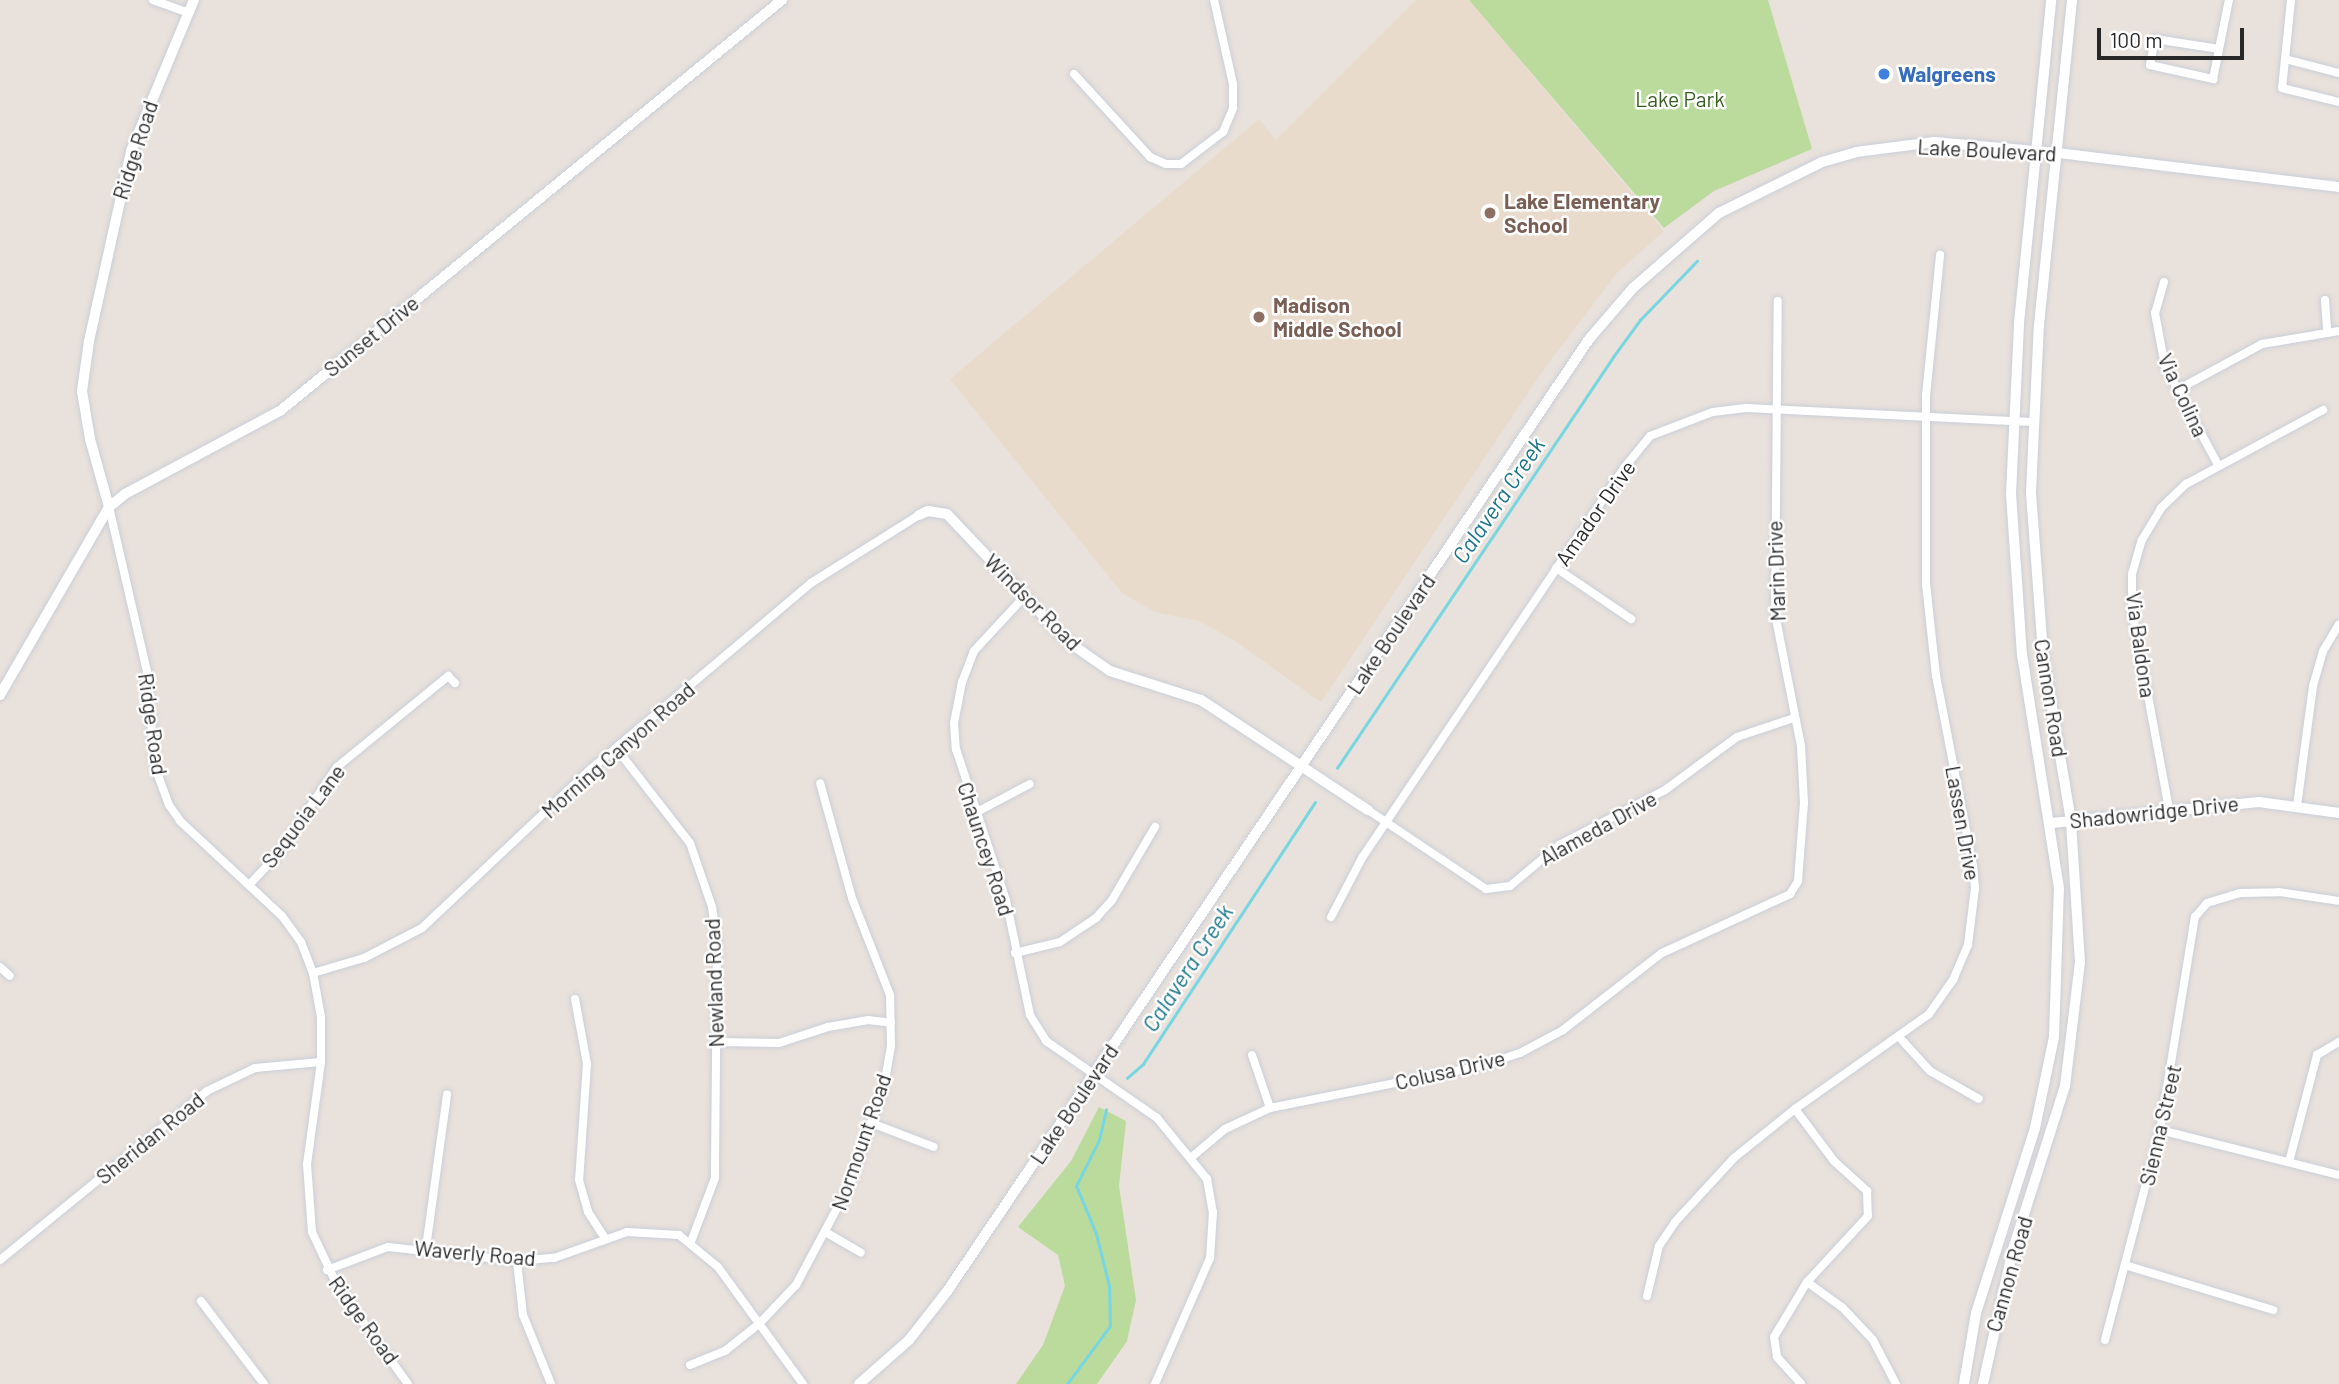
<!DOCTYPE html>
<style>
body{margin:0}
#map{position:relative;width:2339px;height:1384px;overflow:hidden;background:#e9e1db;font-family:Barlow,sans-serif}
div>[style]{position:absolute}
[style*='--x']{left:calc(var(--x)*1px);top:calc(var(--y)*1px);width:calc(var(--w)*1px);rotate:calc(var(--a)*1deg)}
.education>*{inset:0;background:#e9dbcc}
.green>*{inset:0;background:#bbdb9c}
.stream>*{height:2.5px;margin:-1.25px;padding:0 1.25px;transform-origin:1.25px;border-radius:1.25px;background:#77d6e1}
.roads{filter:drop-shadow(0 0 2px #c9cfd9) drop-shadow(0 0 2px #c9cfd9)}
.minor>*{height:8px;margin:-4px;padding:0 4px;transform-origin:4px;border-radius:4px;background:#fff}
.tertiary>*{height:10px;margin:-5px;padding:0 5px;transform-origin:5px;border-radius:5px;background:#fff}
.secondary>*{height:10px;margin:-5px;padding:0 5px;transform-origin:5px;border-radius:5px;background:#fff}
.dots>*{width:19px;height:19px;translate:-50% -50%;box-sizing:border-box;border:4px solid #fff;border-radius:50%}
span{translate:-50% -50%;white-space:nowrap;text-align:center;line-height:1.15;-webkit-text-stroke:5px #fff;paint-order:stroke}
.shop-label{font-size:21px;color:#366cbe;font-weight:700}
.left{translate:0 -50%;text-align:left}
.park-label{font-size:21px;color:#365d20}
.street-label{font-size:21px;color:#282828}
.education-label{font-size:21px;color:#785e54;font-weight:700}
.water-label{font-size:23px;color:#1a758a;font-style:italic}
.scale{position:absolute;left:2097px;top:28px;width:147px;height:32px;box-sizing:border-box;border:4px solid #282828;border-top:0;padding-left:9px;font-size:21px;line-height:24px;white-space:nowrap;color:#282828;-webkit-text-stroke:5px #fff;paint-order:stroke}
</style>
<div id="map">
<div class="education">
<i style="clip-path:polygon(1416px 0,1469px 0,1664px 231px,1617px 273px,1544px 369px,1321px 702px,1234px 640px,1199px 621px,1155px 612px,1122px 593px,950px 379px,1259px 119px,1276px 140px)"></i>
</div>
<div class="green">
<i style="clip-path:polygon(1469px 0,1768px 0,1812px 149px,1714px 191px,1664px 228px)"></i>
<i style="clip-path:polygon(1099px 1107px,1126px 1121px,1119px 1186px,1136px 1300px,1127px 1341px,1097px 1384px,1016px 1384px,1043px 1345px,1065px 1286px,1058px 1255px,1018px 1227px,1071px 1161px)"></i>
</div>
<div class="stream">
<i style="--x:1337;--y:768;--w:495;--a:-56.1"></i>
<i style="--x:1613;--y:357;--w:46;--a:-53.9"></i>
<i style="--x:1640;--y:320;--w:82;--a:-46"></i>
<i style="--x:1127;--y:1078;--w:21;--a:-41"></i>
<i style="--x:1143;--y:1064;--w:313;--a:-56.7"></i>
<i style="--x:1067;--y:1384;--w:72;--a:-53.4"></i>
<i style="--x:1110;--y:1326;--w:40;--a:-91.4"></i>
<i style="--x:1109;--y:1286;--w:54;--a:-104"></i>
<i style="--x:1096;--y:1234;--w:52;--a:-112.6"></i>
<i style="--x:1076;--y:1186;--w:51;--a:-63.4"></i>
<i style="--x:1099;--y:1140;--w:31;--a:-77"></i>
</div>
<div class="roads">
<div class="minor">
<i style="--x:153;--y:0;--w:37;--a:20"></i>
<i style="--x:2291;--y:0;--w:88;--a:95.8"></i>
<i style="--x:2282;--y:88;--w:59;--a:13.8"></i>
<i style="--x:2219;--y:49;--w:65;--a:-171.1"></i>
<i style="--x:2155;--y:39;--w:26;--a:101"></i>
<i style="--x:2150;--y:65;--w:65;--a:12.5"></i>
<i style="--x:2213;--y:79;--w:81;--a:-78.6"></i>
<i style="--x:2285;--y:59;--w:56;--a:14.5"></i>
<i style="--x:1074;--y:74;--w:113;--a:47.5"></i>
<i style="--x:1150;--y:157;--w:17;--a:24"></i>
<i style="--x:1166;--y:164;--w:15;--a:0"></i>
<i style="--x:1181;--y:164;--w:53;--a:-37.3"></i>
<i style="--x:1223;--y:132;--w:26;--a:-67"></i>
<i style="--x:1233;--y:108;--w:24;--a:-90"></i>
<i style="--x:1233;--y:84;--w:86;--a:-102.7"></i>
<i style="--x:2164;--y:282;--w:32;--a:106"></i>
<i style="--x:2155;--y:313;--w:54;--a:79.3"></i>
<i style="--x:2165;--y:366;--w:112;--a:61.8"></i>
<i style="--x:2325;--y:300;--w:31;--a:86"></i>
<i style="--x:2177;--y:390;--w:97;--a:-28.4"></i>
<i style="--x:2262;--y:344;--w:78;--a:-9.6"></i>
<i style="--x:109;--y:507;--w:169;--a:77"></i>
<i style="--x:147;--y:672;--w:95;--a:85.2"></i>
<i style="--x:155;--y:767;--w:40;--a:69.8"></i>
<i style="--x:169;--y:805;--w:19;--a:55"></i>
<i style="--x:180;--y:821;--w:139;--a:43"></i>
<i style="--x:282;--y:916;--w:32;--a:54"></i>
<i style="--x:301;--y:942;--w:33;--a:69"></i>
<i style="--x:313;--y:973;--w:45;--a:79.7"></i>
<i style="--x:321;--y:1017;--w:45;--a:90"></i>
<i style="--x:321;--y:1062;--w:103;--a:97.8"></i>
<i style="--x:307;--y:1164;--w:68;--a:85.8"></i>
<i style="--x:312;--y:1232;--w:63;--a:64.7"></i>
<i style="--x:339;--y:1289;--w:117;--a:54"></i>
<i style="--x:1556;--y:568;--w:91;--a:34.2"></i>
<i style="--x:1024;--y:597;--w:74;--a:132.8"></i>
<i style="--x:974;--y:651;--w:33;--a:111"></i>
<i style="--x:962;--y:682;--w:42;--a:101"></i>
<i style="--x:954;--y:723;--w:26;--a:86"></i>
<i style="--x:956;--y:749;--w:159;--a:71.7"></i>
<i style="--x:1006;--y:900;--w:117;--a:78.2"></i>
<i style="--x:1030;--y:1015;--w:31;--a:58"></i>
<i style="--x:1046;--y:1041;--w:135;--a:34.7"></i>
<i style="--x:1157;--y:1118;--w:79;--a:50.7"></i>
<i style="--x:1207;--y:1179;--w:34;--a:80"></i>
<i style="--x:1213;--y:1212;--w:46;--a:93.7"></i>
<i style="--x:1210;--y:1258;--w:137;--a:113.6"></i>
<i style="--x:616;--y:748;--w:120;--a:52.1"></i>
<i style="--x:690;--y:843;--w:68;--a:71"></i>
<i style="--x:712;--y:907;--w:36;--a:82"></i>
<i style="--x:717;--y:943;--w:235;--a:90.5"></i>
<i style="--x:715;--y:1178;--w:68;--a:110.6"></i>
<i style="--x:2297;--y:806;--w:121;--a:-82.4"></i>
<i style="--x:2313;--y:686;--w:36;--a:-74"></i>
<i style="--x:2323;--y:651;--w:31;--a:-59"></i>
<i style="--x:2169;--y:809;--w:203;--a:-100.5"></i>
<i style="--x:2132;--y:609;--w:35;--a:-90"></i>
<i style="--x:2132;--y:574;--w:35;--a:-74"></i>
<i style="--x:2142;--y:540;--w:37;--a:-59"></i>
<i style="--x:2161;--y:508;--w:35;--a:-44"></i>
<i style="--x:2186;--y:484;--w:156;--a:-28.4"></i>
<i style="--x:1368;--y:810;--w:142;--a:33.8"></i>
<i style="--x:1486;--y:889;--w:24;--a:-7"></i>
<i style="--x:1510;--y:886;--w:64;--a:-39.9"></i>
<i style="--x:1559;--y:845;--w:119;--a:-27.4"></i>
<i style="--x:1665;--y:790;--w:89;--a:-36.4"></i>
<i style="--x:1737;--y:737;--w:60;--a:-18.4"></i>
<i style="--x:975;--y:813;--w:62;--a:-27.8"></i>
<i style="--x:249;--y:885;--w:45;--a:-46.8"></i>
<i style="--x:280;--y:852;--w:102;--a:-56.2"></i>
<i style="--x:337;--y:767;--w:144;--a:-39.3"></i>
<i style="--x:448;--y:676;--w:10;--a:45"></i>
<i style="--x:1331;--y:917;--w:67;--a:-62.3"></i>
<i style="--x:1362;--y:858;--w:470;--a:-56.1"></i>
<i style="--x:1624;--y:468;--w:41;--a:-50.9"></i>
<i style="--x:1650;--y:436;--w:67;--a:-20.9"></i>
<i style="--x:1713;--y:412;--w:33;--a:-7"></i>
<i style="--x:1746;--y:408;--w:287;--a:2.8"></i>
<i style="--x:1015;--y:953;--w:46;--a:-13.7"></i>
<i style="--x:1060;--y:942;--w:43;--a:-33.7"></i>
<i style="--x:1096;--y:918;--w:24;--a:-48"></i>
<i style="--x:1112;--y:900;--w:85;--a:-59.5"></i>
<i style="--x:0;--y:967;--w:13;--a:42"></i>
<i style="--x:313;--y:973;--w:53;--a:-16.4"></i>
<i style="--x:364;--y:958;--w:65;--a:-27.3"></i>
<i style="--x:422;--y:928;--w:232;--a:-43.3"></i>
<i style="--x:591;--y:769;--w:288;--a:-40.2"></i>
<i style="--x:811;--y:583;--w:128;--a:-32.2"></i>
<i style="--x:575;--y:999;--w:66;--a:79.5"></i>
<i style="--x:587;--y:1064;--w:116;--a:93.9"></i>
<i style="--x:579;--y:1180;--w:33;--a:74"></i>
<i style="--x:588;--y:1212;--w:31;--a:57"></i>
<i style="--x:1900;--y:1038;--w:45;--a:47.7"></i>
<i style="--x:1930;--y:1071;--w:56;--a:29.7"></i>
<i style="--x:717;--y:1042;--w:62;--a:0.9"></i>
<i style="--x:779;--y:1043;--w:52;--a:-18.1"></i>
<i style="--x:828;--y:1027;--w:41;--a:-9.9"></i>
<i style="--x:868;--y:1020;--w:23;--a:7"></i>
<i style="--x:1252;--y:1055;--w:56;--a:71.2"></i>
<i style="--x:1795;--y:1109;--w:65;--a:53.1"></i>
<i style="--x:1834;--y:1161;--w:45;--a:42.3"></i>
<i style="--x:1867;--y:1191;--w:25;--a:88"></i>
<i style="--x:1868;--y:1216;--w:90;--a:132.7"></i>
<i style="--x:1807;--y:1282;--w:64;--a:121"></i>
<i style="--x:1774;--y:1337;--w:20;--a:81"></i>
<i style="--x:1777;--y:1357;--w:36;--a:48"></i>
<i style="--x:871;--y:1123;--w:67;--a:20.9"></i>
<i style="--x:2160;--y:1130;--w:185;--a:14.1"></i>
<i style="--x:1193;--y:1156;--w:42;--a:-40.2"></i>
<i style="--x:1225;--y:1129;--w:50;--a:-25"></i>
<i style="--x:1270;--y:1108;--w:215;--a:-11.3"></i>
<i style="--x:1481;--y:1066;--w:41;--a:-18.4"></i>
<i style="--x:1520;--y:1053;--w:49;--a:-28.1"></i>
<i style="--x:1563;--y:1030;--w:125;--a:-37.9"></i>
<i style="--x:1662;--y:953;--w:141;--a:-24.7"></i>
<i style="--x:1790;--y:894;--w:15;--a:-58"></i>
<i style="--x:1798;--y:881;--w:78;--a:-85.6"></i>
<i style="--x:1804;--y:803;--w:57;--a:-93"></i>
<i style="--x:1801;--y:746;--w:135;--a:-101.1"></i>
<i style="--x:1775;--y:614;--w:313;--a:-89.5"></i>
<i style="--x:2289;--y:1162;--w:111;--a:-75.3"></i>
<i style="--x:2317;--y:1055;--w:26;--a:-31"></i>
<i style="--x:827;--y:1233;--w:39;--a:30"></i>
<i style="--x:426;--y:1248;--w:155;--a:-82.2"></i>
<i style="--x:0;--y:1260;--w:267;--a:-39.2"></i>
<i style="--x:207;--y:1091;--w:53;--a:-25.6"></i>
<i style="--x:255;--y:1068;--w:66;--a:-5.2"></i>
<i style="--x:517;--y:1261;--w:54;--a:83.7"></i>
<i style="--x:523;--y:1315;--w:74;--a:67.9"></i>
<i style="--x:2125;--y:1265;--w:155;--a:16.9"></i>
<i style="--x:327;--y:1270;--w:65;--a:-20.7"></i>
<i style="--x:388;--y:1247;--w:130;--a:6.2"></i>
<i style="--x:517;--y:1261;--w:37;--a:-5"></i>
<i style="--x:554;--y:1258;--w:77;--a:-19.6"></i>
<i style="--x:627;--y:1232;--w:52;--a:3.3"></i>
<i style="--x:679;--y:1235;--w:50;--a:39.4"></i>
<i style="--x:718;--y:1267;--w:145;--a:54"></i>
<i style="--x:1807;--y:1282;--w:44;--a:35.8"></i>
<i style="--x:1843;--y:1308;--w:44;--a:46.8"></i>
<i style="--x:1873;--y:1340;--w:50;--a:62.4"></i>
<i style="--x:1647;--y:1296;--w:51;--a:-76.5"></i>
<i style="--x:1659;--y:1246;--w:29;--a:-56"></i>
<i style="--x:1675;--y:1222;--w:87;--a:-47.3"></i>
<i style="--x:1734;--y:1158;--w:78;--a:-38.8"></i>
<i style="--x:1795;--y:1109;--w:164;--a:-35.3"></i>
<i style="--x:1929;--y:1014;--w:42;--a:-54.8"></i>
<i style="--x:1953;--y:980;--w:38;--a:-67"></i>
<i style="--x:1968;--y:945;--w:57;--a:-83"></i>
<i style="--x:1975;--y:888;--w:22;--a:-95"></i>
<i style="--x:1973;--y:866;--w:194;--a:-101"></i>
<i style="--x:1936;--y:676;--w:93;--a:-96.2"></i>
<i style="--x:1926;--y:584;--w:188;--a:-90"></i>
<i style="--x:1926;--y:396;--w:142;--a:-84.3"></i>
<i style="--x:201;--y:1301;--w:104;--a:52.8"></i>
<i style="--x:2105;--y:1340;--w:217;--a:-75.3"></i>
<i style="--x:2160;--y:1130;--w:216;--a:-80.7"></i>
<i style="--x:2195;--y:917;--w:18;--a:-49"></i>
<i style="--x:2207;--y:903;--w:34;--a:-17"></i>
<i style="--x:2240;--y:893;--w:39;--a:-1"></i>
<i style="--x:2279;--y:892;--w:61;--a:8.5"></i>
<i style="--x:690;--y:1365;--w:38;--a:-22"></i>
<i style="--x:725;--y:1351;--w:43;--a:-38.5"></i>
<i style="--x:759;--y:1324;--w:54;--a:-46.5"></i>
<i style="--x:796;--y:1285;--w:115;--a:-61.9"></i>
<i style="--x:850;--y:1184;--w:104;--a:-70.9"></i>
<i style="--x:884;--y:1086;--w:41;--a:-80.1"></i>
<i style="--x:891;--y:1046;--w:51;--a:-91.1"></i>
<i style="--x:890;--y:995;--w:104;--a:-111.4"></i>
<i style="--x:852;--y:898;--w:119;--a:-105.5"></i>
</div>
<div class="tertiary">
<i style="--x:2058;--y:153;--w:283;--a:6.9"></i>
<i style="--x:109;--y:507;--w:71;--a:-105.6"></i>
<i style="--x:90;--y:439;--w:49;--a:-99.5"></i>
<i style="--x:82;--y:391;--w:50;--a:-82"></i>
<i style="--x:89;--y:341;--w:195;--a:-77.5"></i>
<i style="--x:131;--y:151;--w:164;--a:-67.4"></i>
<i style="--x:919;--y:515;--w:10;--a:-24"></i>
<i style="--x:928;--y:511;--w:19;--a:9"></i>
<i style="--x:947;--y:514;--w:175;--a:46.6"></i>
<i style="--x:1067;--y:641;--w:52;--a:34.9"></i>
<i style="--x:1110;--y:671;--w:96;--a:17.7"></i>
<i style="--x:1201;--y:700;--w:200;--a:33.4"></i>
<i style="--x:2052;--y:823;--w:208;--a:-5.8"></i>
<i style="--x:2259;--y:802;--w:81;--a:7.8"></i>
</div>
<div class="secondary">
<i style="--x:0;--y:695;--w:217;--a:-59.9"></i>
<i style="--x:109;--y:507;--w:21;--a:-39"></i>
<i style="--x:125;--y:494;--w:176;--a:-28.2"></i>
<i style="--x:280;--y:411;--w:649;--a:-39.31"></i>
<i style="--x:859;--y:1384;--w:67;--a:-41.3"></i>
<i style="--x:909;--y:1340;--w:63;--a:-52"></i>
<i style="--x:948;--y:1290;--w:1148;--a:-56.01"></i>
<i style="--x:1590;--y:338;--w:66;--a:-49.3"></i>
<i style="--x:1633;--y:288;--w:114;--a:-41.1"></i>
<i style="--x:1719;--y:213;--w:115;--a:-26.3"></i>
<i style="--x:1822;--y:162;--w:35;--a:-16"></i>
<i style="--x:1856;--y:152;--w:79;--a:-7.3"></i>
<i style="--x:1934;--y:142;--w:124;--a:5.1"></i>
<i style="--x:1964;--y:1384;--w:72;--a:-80.4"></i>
<i style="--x:1976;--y:1313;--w:194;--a:-72.3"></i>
<i style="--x:2035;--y:1128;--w:93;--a:-78.2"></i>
<i style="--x:2054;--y:1037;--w:149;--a:-88.1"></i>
<i style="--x:2059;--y:888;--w:236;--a:-99"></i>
<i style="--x:2022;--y:655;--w:161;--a:-93.9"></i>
<i style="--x:2011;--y:494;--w:171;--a:-87.3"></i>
<i style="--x:2019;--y:323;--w:325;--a:-84.3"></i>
<i style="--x:1983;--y:1384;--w:138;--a:-77.5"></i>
<i style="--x:2013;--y:1249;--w:171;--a:-72.3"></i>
<i style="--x:2065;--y:1086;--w:125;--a:-83.1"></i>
<i style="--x:2080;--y:962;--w:141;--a:-93.7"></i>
<i style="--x:2071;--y:821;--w:170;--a:-99.5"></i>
<i style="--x:2043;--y:653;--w:161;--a:-94.3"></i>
<i style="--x:2031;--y:492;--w:167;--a:-87.3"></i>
<i style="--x:2039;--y:325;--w:327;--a:-84.2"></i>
</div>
</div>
<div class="dots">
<i style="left:1884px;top:74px;background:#3f7fe0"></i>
<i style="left:1490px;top:213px;background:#8d6e63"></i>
<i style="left:1259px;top:317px;background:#8d6e63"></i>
</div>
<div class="shop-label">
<span class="left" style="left:1898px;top:74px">Walgreens</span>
</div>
<div class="park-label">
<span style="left:1680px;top:99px">Lake Park</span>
</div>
<div class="street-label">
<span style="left:135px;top:150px;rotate:-72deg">Ridge Road</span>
<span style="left:1987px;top:150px;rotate:3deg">Lake Boulevard</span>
<span style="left:371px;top:336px;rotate:-39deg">Sunset Drive</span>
<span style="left:2183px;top:395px;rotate:65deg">Via Colina</span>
<span style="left:1595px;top:513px;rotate:-55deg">Amador Drive</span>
<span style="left:1776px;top:571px;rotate:-92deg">Marin Drive</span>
<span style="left:1033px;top:602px;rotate:45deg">Windsor Road</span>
<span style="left:1391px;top:634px;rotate:-56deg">Lake Boulevard</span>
<span style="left:2141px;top:645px;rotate:82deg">Via Baldona</span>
<span style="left:2051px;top:698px;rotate:81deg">Cannon Road</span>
<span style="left:153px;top:724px;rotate:82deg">Ridge Road</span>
<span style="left:618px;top:750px;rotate:-41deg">Morning Canyon Road</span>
<span style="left:2154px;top:812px;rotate:-6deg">Shadowridge Drive</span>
<span style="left:303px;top:816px;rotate:-53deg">Sequoia Lane</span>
<span style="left:1963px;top:823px;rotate:80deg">Lassen Drive</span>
<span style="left:1598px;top:828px;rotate:-29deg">Alameda Drive</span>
<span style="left:986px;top:849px;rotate:72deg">Chauncey Road</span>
<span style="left:714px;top:983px;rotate:-92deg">Newland Road</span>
<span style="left:1450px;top:1070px;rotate:-13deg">Colusa Drive</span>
<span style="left:1074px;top:1104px;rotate:-56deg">Lake Boulevard</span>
<span style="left:2160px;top:1125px;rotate:-77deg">Sienna Street</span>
<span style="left:150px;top:1138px;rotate:-39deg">Sheridan Road</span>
<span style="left:861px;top:1142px;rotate:-71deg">Normount Road</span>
<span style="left:475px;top:1253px;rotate:5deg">Waverly Road</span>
<span style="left:2009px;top:1274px;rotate:-74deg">Cannon Road</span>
<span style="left:364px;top:1320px;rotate:54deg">Ridge Road</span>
</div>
<div class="education-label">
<span class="left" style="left:1504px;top:213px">Lake Elementary<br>School</span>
<span class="left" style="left:1273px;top:317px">Madison<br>Middle School</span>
</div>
<div class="water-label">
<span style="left:1498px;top:500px;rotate:-56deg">Calavera Creek</span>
<span style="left:1187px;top:968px;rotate:-57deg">Calavera Creek</span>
</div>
<div class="scale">100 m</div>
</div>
